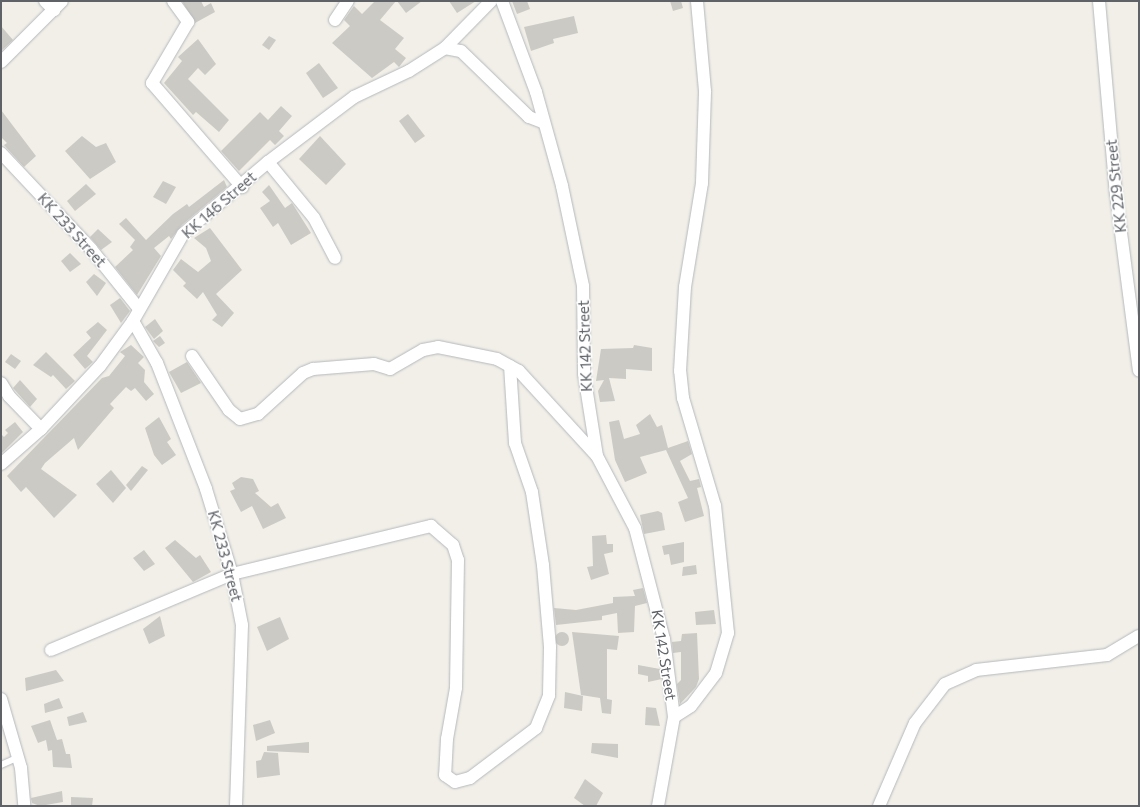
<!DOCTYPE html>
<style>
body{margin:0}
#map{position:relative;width:1140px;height:807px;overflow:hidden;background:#f1efe8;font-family:Commissioner,sans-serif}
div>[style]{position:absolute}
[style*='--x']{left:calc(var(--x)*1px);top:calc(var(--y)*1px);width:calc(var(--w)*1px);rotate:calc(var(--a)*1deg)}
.building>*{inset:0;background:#cccac5}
.round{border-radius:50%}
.roads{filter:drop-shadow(0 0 1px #b5b8bc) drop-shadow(0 0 1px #b5b8bc)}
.service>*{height:6px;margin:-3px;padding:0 3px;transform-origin:3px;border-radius:3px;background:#fff}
.minor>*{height:12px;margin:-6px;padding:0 6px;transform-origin:6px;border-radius:6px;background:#fff}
span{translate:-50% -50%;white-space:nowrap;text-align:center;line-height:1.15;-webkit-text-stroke:3px #fff;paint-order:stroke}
.street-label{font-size:15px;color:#5f6368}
.frame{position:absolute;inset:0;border:2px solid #5f6368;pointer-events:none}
</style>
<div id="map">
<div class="building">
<i style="clip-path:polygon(182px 1px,201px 1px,204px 7px,211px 3px,215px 12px,195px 23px)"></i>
<i style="clip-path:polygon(375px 1px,396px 1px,380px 20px,404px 38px,395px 49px,406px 58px,399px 67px,394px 62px,372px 78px,332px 43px,350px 26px,344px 20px,354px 6px,362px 14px)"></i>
<i style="clip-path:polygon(397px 1px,422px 1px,406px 13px)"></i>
<i style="clip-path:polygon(449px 1px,476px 1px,457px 13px)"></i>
<i style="clip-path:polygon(512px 1px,527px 1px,530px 9px,517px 14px)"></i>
<i style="clip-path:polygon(670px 1px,681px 1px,683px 8px,673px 11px)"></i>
<i style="clip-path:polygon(574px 16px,578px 33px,553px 39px,554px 43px,531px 51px,524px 27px)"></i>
<i style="clip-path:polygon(1px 26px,13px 40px,1px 51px)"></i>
<i style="clip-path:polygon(269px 36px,276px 40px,269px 50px,262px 45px)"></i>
<i style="clip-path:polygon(198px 39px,216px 64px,205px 75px,198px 68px,188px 79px,229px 120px,219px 132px,196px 112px,193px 115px,164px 83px,182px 61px,178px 57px)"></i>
<i style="clip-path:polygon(319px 63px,338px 88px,323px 98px,306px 73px)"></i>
<i style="clip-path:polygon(281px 106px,292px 116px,279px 131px,284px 136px,275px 145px,270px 140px,239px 171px,221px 151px,260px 112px,268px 120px)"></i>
<i style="clip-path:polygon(1px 110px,36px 156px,24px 167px,4px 145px,7px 143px,1px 137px)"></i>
<i style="clip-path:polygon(408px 114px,425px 136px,415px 143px,399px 121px)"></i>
<i style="clip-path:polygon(82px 136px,96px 147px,106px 143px,116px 162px,90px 179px,65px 151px)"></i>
<i style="clip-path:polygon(320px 136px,346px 164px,326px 185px,299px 159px)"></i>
<i style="clip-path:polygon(224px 180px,227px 187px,182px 225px,171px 239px,169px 236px,154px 248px,161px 256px,137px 295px,115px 267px,133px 250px,130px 247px,135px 240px,119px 224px,126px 218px,146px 240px,173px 214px,187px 204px,189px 207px)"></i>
<i style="clip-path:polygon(163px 181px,176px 187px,166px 204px,153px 197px)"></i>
<i style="clip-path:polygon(86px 184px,96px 194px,75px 211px,67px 201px)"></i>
<i style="clip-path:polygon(269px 185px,285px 208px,292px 203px,311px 233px,291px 245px,278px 223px,273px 227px,260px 208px,270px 201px,262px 192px)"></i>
<i style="clip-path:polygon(210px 228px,242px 270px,216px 294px,234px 313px,222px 327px,212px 320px,217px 315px,203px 292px,197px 299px,183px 286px,186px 283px,173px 270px,181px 259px,198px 272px,211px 261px,206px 248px,194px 238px)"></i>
<i style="clip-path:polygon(98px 229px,112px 242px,101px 250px,90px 237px)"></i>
<i style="clip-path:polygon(70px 253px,81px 264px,70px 272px,61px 261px)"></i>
<i style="clip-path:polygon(94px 274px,106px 283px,97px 296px,86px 282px)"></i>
<i style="clip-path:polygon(120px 298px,130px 311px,121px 323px,110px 305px)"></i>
<i style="clip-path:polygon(155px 319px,163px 331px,154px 339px,145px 327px)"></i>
<i style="clip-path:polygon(98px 322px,107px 330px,87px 356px,93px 362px,85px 369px,73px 355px,91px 338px,86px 332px)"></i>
<i style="clip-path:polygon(160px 336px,165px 343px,159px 347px,153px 341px)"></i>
<i style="clip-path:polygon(131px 345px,144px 357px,138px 363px,145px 370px,144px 382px,154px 394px,146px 401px,135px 388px,131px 391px,126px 387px,110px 404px,114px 408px,78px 450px,74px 438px,45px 463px,41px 469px,77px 495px,54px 518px,26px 487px,21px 492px,7px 476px,102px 378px,109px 376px,125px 356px,120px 352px)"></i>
<i style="clip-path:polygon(634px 345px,652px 348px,652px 371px,626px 369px,626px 379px,609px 378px,615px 401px,600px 402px,598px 391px,604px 380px,596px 381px,601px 349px,633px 348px)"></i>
<i style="clip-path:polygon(46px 352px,75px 381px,66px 389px,53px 375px,51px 377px,33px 365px)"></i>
<i style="clip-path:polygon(11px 354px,21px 361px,15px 369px,5px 362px)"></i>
<i style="clip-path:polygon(187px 362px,201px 383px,181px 393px,169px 372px)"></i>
<i style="clip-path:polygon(20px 380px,37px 399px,30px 407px,13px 388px)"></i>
<i style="clip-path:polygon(650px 414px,657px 427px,662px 425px,668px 448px,688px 441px,692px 454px,680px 461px,690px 481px,699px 479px,701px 487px,697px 488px,704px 516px,685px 522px,678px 502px,688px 498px,666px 450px,640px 457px,647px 473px,625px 482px,615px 460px,609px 422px,619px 420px,624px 439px,640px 434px,636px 425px)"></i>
<i style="clip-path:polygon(159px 417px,171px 439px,167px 442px,176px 455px,162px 465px,154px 455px,145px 428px)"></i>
<i style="clip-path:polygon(15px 422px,23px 432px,1px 454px,1px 434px,4px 437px,8px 433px,5px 430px)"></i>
<i style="clip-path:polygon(142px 466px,148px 470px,131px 491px,126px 485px)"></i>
<i style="clip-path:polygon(111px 470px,126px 488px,113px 503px,96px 484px)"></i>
<i style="clip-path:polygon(241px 477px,253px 479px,259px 491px,255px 493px,271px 507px,278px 503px,286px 518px,263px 529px,252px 506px,241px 512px,230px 491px,235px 489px,232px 483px)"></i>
<i style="clip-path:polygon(658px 511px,662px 513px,665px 530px,644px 534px,640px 515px)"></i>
<i style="clip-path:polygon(606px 535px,607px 544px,613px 544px,613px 552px,604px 554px,609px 574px,591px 580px,587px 567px,593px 566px,592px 536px)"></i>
<i style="clip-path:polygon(175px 540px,196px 558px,200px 555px,211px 572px,193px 582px,165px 548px)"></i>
<i style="clip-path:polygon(684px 542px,684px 562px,671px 565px,669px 554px,664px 555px,662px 546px)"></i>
<i style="clip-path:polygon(144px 550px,155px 564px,144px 571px,133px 558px)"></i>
<i style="clip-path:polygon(696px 565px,697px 574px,682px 576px,683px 567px)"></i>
<i style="clip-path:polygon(643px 588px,647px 603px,635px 606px,634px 632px,618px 633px,617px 613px,602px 616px,602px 620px,556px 625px,554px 608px,576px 610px,613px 603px,613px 597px,635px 596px,633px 590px)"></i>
<i style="clip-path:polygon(714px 610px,716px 624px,696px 625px,695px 612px)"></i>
<i style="clip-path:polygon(160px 616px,165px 636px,149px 644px,143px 629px)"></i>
<i style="clip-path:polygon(280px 617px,289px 639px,267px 651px,257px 627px)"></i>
<i class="round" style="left:555px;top:632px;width:14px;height:14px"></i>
<i style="clip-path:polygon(572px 632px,619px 636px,617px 650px,607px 649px,607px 699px,612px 700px,611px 714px,602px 713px,600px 698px,581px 695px)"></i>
<i style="clip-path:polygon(697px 633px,699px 679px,696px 687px,680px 704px,677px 684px,681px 680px,681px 652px,673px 653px,672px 642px,681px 641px,682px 634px)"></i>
<i style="clip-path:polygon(638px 665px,660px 669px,662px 679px,648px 682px,648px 676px,638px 674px)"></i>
<i style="clip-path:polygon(56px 670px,64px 681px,26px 691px,25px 678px)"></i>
<i style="clip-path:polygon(565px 692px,583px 696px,582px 711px,564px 708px)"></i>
<i style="clip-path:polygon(59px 698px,63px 708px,45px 713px,44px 704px)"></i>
<i style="clip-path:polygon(646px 707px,656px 708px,660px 726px,645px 725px)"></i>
<i style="clip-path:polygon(83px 712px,87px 722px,69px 726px,67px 717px)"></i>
<i style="clip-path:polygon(50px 720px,57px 740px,62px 739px,66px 754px,70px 754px,72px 768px,53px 767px,52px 750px,48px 751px,46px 740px,38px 743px,31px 726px)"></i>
<i style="clip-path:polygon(270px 720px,275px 733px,256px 741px,253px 725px)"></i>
<i style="clip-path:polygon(309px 742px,309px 753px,267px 751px,267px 746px)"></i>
<i style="clip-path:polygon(592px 743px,618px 744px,618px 758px,591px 753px)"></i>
<i style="clip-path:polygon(264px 752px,278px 753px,280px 775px,257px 778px,256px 761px,261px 760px)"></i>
<i style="clip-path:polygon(585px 779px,603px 793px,596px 806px,585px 806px,574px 798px)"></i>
<i style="clip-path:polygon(62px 791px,63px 802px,40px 806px,32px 803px,31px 798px)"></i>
<i style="clip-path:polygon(71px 797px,93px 798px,92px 806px,71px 806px)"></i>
</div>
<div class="roads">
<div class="service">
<i style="--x:1;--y:765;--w:20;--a:-24"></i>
</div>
<div class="minor">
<i style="--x:45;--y:1;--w:13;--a:45"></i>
<i style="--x:173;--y:1;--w:26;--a:54"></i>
<i style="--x:188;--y:22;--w:71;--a:120.5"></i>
<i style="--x:152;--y:83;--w:138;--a:49.1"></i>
<i style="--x:502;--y:1;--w:97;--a:69.5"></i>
<i style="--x:536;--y:92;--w:98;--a:74.5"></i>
<i style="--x:562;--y:186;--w:102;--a:78.1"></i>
<i style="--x:583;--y:286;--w:88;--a:89.3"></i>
<i style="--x:584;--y:374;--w:83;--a:81"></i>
<i style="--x:597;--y:456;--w:81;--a:62.2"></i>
<i style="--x:635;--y:528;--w:115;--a:75.4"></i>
<i style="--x:664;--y:639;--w:79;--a:82.7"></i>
<i style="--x:674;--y:717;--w:90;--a:100.2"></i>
<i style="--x:1099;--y:1;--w:194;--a:85"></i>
<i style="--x:1116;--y:194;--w:178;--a:82.6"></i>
<i style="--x:335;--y:20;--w:23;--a:-56"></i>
<i style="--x:445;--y:48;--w:16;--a:11"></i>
<i style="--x:461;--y:51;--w:95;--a:44.1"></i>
<i style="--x:529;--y:117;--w:14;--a:21"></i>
<i style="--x:1;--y:62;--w:86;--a:-45"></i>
<i style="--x:1;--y:153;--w:132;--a:46.8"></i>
<i style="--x:91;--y:249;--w:77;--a:51.3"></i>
<i style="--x:268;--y:162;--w:72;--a:50.6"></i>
<i style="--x:314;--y:218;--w:45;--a:62.3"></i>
<i style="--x:133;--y:321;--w:48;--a:60.3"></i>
<i style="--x:157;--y:363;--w:135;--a:68.7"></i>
<i style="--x:206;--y:489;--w:89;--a:73"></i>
<i style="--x:232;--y:574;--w:52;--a:78.9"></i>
<i style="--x:242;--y:625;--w:181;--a:91.9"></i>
<i style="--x:192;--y:356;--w:65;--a:55.6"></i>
<i style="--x:229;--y:410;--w:14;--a:39"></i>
<i style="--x:240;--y:419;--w:19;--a:-16"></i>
<i style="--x:258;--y:414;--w:61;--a:-42.3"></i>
<i style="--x:303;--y:373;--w:11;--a:-22"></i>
<i style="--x:313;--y:369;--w:61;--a:-4.7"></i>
<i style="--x:374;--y:364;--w:17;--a:17"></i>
<i style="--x:390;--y:369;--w:38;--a:-30"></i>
<i style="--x:423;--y:350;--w:15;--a:-11"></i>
<i style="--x:438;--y:347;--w:60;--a:11.5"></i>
<i style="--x:497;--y:359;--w:25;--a:29"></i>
<i style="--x:519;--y:371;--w:115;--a:47.5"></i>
<i style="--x:1;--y:383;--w:15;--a:58"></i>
<i style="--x:9;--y:396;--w:46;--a:45.9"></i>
<i style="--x:1;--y:464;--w:53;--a:-41.2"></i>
<i style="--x:41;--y:429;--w:86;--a:-46.9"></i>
<i style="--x:100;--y:366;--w:56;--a:-53.7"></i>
<i style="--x:133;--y:321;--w:100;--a:-60.1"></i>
<i style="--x:183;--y:234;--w:111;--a:-40.3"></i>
<i style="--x:268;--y:162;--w:108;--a:-37.1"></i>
<i style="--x:354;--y:97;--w:61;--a:-25.3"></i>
<i style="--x:409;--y:71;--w:43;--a:-32.6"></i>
<i style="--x:445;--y:48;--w:66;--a:-45.6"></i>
<i style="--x:51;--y:650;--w:196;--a:-22.8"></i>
<i style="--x:232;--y:574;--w:205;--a:-13.6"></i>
<i style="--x:431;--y:526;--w:29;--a:41"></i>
<i style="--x:453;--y:545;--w:16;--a:72"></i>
<i style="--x:458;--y:560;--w:128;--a:90.9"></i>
<i style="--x:456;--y:688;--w:52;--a:100"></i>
<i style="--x:447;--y:739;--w:36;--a:93"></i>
<i style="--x:445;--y:775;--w:12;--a:35"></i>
<i style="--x:455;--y:782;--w:16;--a:-15"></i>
<i style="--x:470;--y:778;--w:83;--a:-37.1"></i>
<i style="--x:536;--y:728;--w:35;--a:-68"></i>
<i style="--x:549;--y:695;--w:48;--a:-88.8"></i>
<i style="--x:550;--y:647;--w:82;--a:-94.9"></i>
<i style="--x:543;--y:565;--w:74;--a:-98.6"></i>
<i style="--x:532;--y:492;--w:52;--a:-109.1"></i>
<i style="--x:515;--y:443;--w:77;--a:-93.7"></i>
<i style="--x:1;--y:699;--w:72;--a:73.8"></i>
<i style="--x:21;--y:768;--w:38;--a:85"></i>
<i style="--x:674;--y:717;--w:20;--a:-33"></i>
<i style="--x:691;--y:706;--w:41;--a:-52.9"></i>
<i style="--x:716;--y:673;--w:42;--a:-73.3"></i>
<i style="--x:728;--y:633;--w:128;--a:-95.8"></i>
<i style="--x:715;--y:506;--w:113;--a:-106.5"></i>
<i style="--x:683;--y:398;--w:27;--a:-96"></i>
<i style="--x:680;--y:371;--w:84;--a:-86.6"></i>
<i style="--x:685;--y:287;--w:105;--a:-80.7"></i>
<i style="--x:702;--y:183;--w:92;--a:-88.1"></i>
<i style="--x:705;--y:91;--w:90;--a:-95.1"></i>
<i style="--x:879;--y:806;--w:90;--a:-66.6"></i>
<i style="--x:915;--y:723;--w:49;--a:-52.4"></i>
<i style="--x:945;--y:684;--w:34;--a:-24"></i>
<i style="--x:976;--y:670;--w:132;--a:-6.5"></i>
<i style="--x:1107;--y:655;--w:37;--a:-31"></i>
</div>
</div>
<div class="street-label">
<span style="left:1116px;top:186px;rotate:-96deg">KK 229 Street</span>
<span style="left:219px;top:205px;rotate:-41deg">KK 146 Street</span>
<span style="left:72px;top:230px;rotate:48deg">KK 233 Street</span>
<span style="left:585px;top:346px;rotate:-92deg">KK 142 Street</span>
<span style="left:225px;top:556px;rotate:75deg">KK 233 Street</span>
<span style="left:664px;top:655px;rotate:81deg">KK 142 Street</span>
</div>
<div class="frame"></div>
</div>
